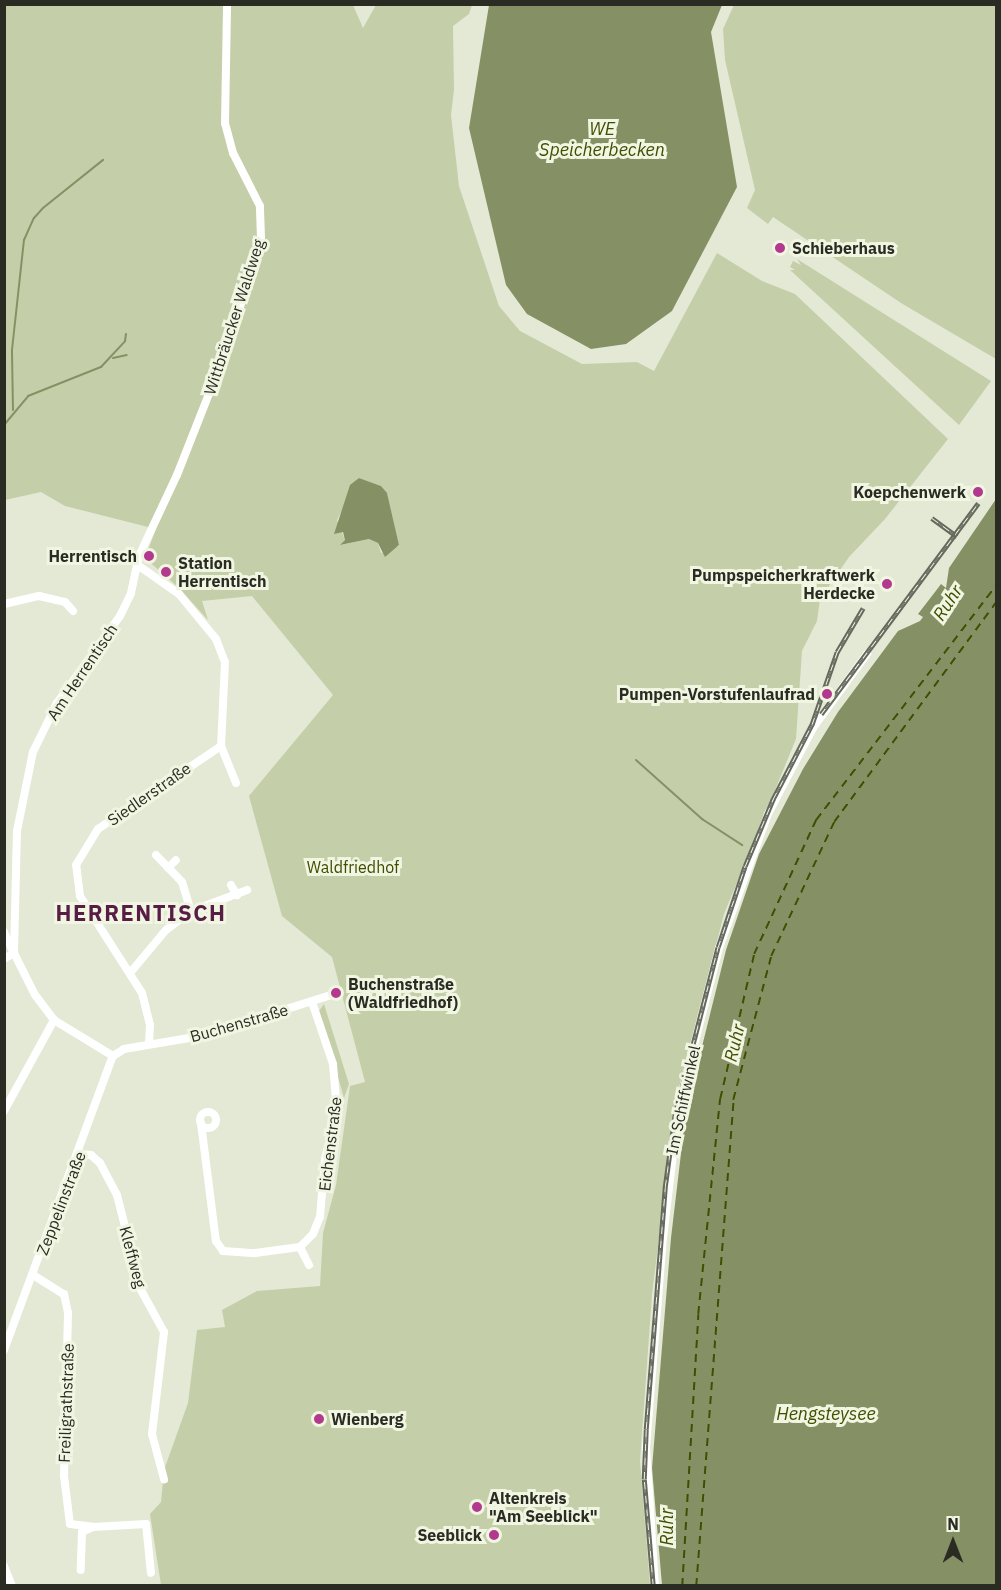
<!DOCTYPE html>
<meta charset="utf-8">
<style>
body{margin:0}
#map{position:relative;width:1001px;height:1590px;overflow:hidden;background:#e3e9d4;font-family:"IBM Plex Sans",sans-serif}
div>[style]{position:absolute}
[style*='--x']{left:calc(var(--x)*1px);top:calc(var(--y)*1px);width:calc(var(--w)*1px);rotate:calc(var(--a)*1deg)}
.green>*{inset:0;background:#c4cfa9}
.water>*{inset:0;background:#859165}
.stream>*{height:2px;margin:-1px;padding:0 1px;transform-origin:1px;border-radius:1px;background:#859165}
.ferry>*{height:1.5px;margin-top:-0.75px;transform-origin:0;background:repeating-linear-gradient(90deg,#414e02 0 8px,transparent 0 14px)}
.minor>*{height:8px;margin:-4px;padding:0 4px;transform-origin:4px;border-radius:4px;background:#fff}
.minor>.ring{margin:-4px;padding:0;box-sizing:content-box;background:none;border:8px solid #fff;border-radius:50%}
.rail>*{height:4.5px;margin-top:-2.25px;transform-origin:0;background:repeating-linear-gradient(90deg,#f0f6e1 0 7px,#65685c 0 14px);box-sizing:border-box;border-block:2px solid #65685c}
.dots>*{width:16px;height:16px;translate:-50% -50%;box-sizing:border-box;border:3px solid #f0f6e1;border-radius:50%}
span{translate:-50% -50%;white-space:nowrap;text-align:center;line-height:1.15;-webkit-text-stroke:6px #f0f6e1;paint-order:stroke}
.poi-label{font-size:16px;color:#2a2c24;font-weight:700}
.left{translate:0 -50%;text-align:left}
.right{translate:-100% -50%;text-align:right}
.street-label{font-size:16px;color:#2a2c24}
.park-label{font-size:16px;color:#404d01}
.water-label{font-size:18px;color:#414e02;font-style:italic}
.district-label{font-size:22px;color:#581d45;font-weight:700;letter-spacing:1.5px}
.frame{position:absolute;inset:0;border:6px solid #2a2c24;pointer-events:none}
.north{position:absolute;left:923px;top:1512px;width:60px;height:60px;-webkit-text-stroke:4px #f0f6e1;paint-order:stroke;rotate:0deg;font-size:16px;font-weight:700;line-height:24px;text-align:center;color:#2a2c24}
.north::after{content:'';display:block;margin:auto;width:21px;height:27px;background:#2a2c24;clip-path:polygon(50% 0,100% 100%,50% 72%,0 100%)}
</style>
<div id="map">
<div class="green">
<i style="clip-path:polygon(evenodd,4px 5px,353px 5px,363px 28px,376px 5px,472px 5px,469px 14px,453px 26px,454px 90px,451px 115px,459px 186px,499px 306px,520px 331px,582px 364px,637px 362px,654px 371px,717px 253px,762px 281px,795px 294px,948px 439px,885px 519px,849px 557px,820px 599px,817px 621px,802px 651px,796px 739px,724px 914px,676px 1100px,652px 1295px,640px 1461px,650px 1585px,161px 1585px,150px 1514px,161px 1502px,164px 1470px,188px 1403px,197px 1330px,225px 1327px,222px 1310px,257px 1291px,320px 1286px,323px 1233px,336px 1185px,350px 1086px,365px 1082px,332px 957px,282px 916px,249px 796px,333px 695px,252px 596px,202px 601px,208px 620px,179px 588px,145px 558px,156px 529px,65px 506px,41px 492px,5px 500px,4px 5px,359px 478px,381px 486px,387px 494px,399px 546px,381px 553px,378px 543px,369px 539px,341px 545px,345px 540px,337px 520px,359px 478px)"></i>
<i style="clip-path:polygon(734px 5px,996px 5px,996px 359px,901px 303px,773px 217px,768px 224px,747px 208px,755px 190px,725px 60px,723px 29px)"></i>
<i style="clip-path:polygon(797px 259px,991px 381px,959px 425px,790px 270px,795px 270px,790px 267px,793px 261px,801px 265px)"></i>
<i style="clip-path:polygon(324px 1004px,349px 1084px,344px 1098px,319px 1011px)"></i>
</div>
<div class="water">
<i style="clip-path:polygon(489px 5px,722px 5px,711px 32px,737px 187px,672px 311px,626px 344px,591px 349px,527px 314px,506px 285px,469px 128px)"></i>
<i style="clip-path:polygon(359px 478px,381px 486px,387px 493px,399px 545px,385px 557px,378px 543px,369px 539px,340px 545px,345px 540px,343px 532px,334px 534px,350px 485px)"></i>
<i style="clip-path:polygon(996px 499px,996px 1585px,662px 1585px,652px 1468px,671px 1238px,686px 1111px,726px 950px,759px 854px,803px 769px,838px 712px,898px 631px,920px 621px,923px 617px,918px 614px,935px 592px,941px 584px,946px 588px,949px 568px)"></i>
</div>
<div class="stream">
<i style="--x:113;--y:358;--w:14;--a:-12"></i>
<i style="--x:13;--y:410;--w:60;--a:-91"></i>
<i style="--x:12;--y:350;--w:111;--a:-83.8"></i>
<i style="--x:24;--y:240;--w:24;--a:-66"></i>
<i style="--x:34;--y:218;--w:13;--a:-48"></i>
<i style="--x:43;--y:208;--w:77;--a:-38.7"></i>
<i style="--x:4;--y:425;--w:38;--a:-50"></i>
<i style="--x:28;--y:396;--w:79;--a:-21.7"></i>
<i style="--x:101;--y:367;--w:35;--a:-47"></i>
<i style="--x:125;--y:341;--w:7;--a:-82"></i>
<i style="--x:636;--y:760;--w:89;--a:41.8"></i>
<i style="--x:702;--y:819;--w:48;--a:33"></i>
</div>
<div class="ferry">
<i style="--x:682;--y:1586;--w:272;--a:-86.6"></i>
<i style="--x:698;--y:1314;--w:216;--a:-84.2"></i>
<i style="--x:720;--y:1099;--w:149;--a:-76.8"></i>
<i style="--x:754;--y:954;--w:148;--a:-65.2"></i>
<i style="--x:816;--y:820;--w:296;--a:-52.5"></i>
<i style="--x:696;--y:1586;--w:487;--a:-85.6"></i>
<i style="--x:733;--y:1100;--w:149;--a:-75.2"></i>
<i style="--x:771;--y:956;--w:148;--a:-64.8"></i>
<i style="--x:834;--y:822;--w:273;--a:-53.6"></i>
</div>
<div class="minor">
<i style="--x:139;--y:566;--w:49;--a:35"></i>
<i style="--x:179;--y:594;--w:58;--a:50.6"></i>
<i style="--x:216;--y:639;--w:25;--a:69"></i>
<i style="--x:225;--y:662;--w:84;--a:92.7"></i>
<i style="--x:221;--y:746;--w:40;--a:68"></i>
<i style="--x:4;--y:604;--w:36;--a:-13"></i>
<i style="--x:39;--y:596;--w:27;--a:13"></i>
<i style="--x:65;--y:602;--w:12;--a:48"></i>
<i style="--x:156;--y:855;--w:37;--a:46"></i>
<i style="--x:182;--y:882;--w:30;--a:73"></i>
<i style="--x:168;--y:868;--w:11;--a:-45"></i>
<i style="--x:231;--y:885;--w:12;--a:59"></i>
<i style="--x:4;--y:932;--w:23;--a:65"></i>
<i style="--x:14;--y:953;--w:12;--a:149"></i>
<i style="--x:130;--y:973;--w:56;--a:-50.1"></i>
<i style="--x:166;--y:930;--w:31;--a:-37"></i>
<i style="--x:191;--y:911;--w:60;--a:-20.6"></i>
<i style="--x:149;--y:1044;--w:19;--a:-87"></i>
<i style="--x:150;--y:1025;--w:33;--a:-104"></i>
<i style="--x:142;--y:993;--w:115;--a:-122.6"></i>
<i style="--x:80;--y:896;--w:31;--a:-97"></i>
<i style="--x:76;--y:865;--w:42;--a:-58.6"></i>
<i style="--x:98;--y:829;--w:148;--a:-34"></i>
<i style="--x:113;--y:1056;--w:69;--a:-148.6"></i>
<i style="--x:54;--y:1020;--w:31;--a:-127"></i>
<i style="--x:35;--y:995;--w:47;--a:-116.6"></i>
<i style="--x:14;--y:953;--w:122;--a:-88.6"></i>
<i style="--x:17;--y:831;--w:81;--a:-78.6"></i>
<i style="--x:33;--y:752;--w:55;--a:-63.9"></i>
<i style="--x:57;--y:703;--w:107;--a:-54.1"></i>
<i style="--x:120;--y:616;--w:25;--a:-64"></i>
<i style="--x:131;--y:593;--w:38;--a:-78"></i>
<i style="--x:139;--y:556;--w:89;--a:-64.9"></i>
<i style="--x:177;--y:475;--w:142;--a:-68.5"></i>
<i style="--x:229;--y:343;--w:110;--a:-73.1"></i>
<i style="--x:261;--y:238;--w:32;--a:-92"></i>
<i style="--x:260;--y:206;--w:59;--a:-117"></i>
<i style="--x:233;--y:153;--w:31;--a:-105"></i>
<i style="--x:225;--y:123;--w:119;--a:-89"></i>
<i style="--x:113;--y:1056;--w:13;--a:-32"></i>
<i style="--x:124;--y:1049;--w:78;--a:-9.6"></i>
<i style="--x:201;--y:1036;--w:136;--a:-17.5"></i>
<i style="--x:4;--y:1111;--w:104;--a:-61.2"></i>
<i class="ring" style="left:200px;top:1112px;width:8px;height:8px"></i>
<i style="--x:201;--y:1123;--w:119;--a:82.8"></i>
<i style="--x:216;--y:1241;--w:12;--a:55"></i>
<i style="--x:223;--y:1251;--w:32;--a:4"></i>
<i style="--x:255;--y:1253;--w:45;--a:-7.6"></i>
<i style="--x:79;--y:1154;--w:12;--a:5"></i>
<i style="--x:91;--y:1155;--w:12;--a:42"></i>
<i style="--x:100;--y:1163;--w:36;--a:62"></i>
<i style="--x:117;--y:1195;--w:98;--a:75.8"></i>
<i style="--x:141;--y:1290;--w:48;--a:61.3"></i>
<i style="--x:164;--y:1332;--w:103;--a:96.7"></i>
<i style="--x:152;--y:1434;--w:47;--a:75.1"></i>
<i style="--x:309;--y:1265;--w:20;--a:-117"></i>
<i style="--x:300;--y:1247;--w:18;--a:-45"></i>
<i style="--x:313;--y:1234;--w:18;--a:-68"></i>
<i style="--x:320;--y:1217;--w:58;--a:-85.1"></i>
<i style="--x:325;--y:1159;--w:49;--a:-76"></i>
<i style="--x:337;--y:1111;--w:47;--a:-94.9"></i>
<i style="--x:333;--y:1064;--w:65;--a:-108.7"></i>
<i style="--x:33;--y:1275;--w:36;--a:32"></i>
<i style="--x:64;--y:1294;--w:19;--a:78"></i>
<i style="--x:68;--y:1313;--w:163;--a:91.4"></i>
<i style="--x:64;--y:1476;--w:48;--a:82.9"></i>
<i style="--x:70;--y:1524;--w:23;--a:7"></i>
<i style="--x:93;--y:1527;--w:12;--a:156"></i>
<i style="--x:82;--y:1532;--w:38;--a:92"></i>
<i style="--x:4;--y:1350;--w:314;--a:-69.7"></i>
<i style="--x:93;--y:1527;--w:53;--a:-3.2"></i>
<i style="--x:146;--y:1524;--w:49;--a:84.2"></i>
<i style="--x:4;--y:1566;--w:22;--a:68"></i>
<i style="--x:655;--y:1586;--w:138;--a:-93.7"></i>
<i style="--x:646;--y:1448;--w:211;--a:-85.4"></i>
<i style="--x:663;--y:1238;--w:135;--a:-83.2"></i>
<i style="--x:679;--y:1104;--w:161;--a:-75.6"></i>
<i style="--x:719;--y:948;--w:143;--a:-69.9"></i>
<i style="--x:768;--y:814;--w:97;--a:-62.4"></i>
<i style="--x:813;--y:728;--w:92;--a:-53.9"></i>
</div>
<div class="rail">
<i style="--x:932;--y:518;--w:31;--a:36"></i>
<i style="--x:821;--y:714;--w:263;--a:-53.3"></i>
<i style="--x:653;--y:1586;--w:107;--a:-94.8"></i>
<i style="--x:644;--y:1479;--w:50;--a:-87.7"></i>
<i style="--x:646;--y:1429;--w:243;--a:-85.5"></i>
<i style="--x:665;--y:1187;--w:74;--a:-82.2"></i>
<i style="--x:675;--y:1114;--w:172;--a:-75.6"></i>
<i style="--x:718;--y:947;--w:85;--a:-71.6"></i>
<i style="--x:745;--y:866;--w:73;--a:-67.3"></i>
<i style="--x:773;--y:799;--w:85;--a:-62.5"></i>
<i style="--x:812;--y:724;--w:76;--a:-70.9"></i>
<i style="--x:837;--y:652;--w:51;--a:-59.4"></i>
</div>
<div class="dots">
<i style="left:780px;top:248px;background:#b2398d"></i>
<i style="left:978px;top:492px;background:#b2398d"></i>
<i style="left:149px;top:556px;background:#b2398d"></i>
<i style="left:166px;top:572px;background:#b2398d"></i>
<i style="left:887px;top:584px;background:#b2398d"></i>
<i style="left:827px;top:694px;background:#b2398d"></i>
<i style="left:336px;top:993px;background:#b2398d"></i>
<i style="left:319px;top:1419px;background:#b2398d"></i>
<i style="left:477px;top:1507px;background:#b2398d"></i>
<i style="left:494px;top:1535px;background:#b2398d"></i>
</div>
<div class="poi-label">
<span class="left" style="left:792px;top:248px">Schieberhaus</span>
<span class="right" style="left:966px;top:492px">Koepchenwerk</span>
<span class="right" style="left:137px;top:556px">Herrentisch</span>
<span class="left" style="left:178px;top:572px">Station<br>Herrentisch</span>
<span class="right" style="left:875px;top:584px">Pumpspeicherkraftwerk<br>Herdecke</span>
<span class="right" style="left:815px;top:694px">Pumpen-Vorstufenlaufrad</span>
<span class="left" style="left:348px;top:993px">Buchenstraße<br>(Waldfriedhof)</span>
<span class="left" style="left:331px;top:1419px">Wienberg</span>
<span class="left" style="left:489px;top:1507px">Altenkreis<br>"Am Seeblick"</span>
<span class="right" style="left:482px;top:1535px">Seeblick</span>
</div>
<div class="street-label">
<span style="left:234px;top:317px;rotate:-72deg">Wittbräucker Waldweg</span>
<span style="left:82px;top:672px;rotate:-56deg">Am Herrentisch</span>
<span style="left:149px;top:794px;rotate:-35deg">Siedlerstraße</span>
<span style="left:239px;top:1023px;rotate:-16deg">Buchenstraße</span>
<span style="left:683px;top:1100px;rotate:-78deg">Im Schiffwinkel</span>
<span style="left:330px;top:1144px;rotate:-83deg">Eichenstraße</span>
<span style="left:61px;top:1203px;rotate:-69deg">Zeppelinstraße</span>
<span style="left:133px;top:1257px;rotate:75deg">Kleffweg</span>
<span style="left:66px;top:1403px;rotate:-88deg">Freiligrathstraße</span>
</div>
<div class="park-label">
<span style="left:353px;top:867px">Waldfriedhof</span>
</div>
<div class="water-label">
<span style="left:602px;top:140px">WE<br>Speicherbecken</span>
<span style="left:948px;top:603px;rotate:-57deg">Ruhr</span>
<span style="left:735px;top:1043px;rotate:-77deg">Ruhr</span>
<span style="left:826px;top:1414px">Hengsteysee</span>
<span style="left:667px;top:1527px;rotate:-90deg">Ruhr</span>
</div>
<div class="district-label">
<span style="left:141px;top:913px">HERRENTISCH</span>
</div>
<div class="frame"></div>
<div class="north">N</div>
</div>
